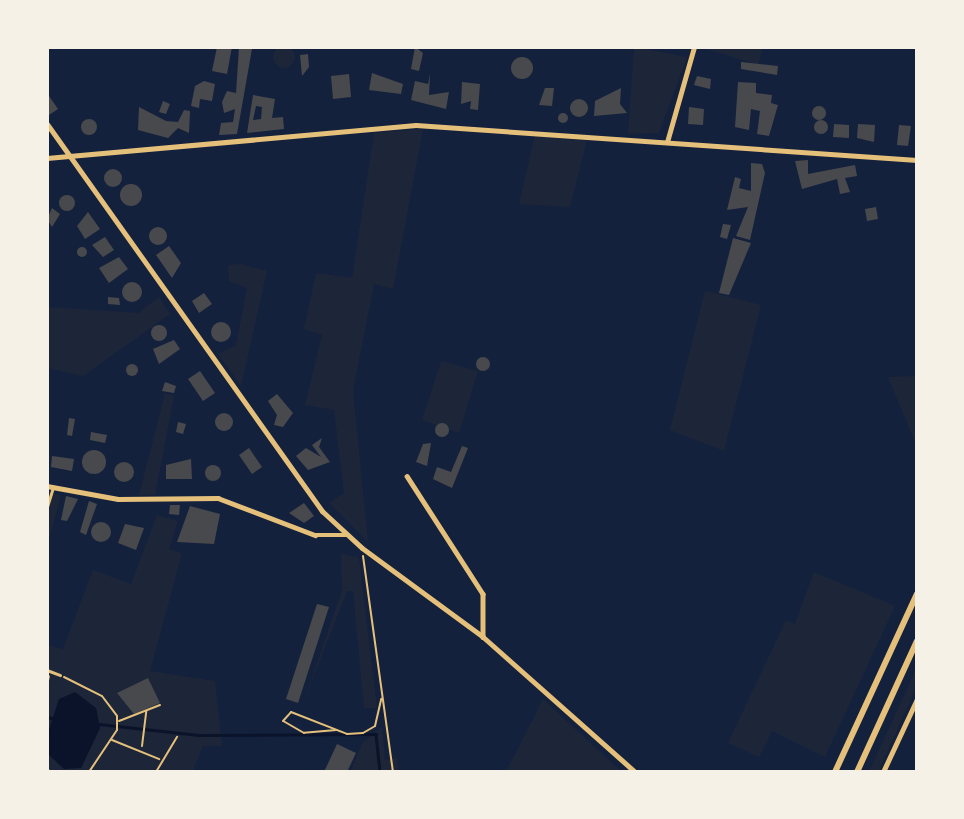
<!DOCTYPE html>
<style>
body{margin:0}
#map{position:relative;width:964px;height:819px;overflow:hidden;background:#14213d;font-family:"Times New Roman",serif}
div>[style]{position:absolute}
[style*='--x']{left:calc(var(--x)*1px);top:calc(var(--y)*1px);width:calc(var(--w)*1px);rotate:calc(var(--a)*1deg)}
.green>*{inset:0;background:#1d2539}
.round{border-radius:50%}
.water>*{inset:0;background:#0b132b}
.stream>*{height:2.5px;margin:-1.25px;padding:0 1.25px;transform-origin:1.25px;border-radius:1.25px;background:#0b132b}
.building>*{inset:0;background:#48494c}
.path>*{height:2px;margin:-1px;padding:0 1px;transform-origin:1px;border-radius:1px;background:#e5c07b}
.service>*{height:2.5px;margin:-1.25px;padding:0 1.25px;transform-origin:1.25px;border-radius:1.25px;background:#e5c07b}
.minor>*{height:4.5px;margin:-2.25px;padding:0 2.25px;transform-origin:2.25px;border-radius:2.25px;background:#e5c07b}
.tertiary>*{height:5px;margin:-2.5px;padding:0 2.5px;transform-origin:2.5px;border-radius:2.5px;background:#e5c07b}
.secondary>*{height:6px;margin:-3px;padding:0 3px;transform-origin:3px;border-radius:3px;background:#e5c07b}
span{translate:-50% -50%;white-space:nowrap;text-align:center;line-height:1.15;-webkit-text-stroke:7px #f6f1e7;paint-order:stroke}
.frame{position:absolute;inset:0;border:49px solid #f6f1e7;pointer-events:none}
</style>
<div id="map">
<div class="green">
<i class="round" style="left:273px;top:46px;width:22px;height:22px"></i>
<i style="clip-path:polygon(634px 47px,687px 57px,659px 133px,628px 134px)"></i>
<i style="clip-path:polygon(700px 47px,763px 47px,758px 65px)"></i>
<i style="clip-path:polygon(423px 129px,393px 289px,374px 284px,353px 390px,368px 542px,329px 503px,344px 493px,334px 410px,305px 405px,322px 335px,304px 329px,316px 273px,352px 278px,374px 133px)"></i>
<i style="clip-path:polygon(535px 135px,587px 140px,570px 207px,519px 204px)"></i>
<i style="clip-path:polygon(241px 264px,267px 271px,241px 386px,218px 354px,236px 345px,247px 288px,229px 281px,228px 265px)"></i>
<i style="clip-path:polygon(705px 291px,761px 305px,724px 451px,670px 430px)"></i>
<i style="clip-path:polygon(159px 297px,170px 314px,83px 376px,47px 368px,49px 307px,138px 313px)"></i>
<i style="clip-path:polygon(441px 361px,478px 371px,459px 433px,422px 420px)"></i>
<i style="clip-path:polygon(917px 376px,917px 447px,888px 377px)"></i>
<i style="clip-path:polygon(165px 393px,174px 396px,155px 495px,139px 495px)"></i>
<i style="clip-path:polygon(47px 492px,61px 495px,47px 547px)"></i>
<i style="clip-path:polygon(157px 515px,178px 521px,169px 549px,182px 553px,150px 671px,215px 681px,222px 746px,203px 746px,192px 772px,47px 772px,47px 743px,49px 755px,81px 768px,100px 728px,96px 708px,59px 699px,47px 736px,47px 645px,63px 649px,93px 570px,131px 584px)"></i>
<i style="clip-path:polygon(341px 553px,359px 558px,377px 708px,364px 708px,353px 591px,347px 591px,302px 706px,342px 591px)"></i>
<i style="clip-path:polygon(814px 572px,895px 606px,825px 757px,772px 731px,759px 757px,728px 743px,786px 620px,795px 624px)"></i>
<i style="clip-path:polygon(917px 667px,917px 686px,878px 772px,869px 772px)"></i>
<i style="clip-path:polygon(543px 699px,620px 770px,619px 772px,506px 772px)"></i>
<i style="clip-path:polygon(382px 727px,385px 760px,397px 758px,399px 772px,350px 772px,363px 742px)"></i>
</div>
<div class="water">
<i style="clip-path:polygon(75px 692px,96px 708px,100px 728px,81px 768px,64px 769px,49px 755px,47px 736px,59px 699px)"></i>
</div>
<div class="stream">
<i style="--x:47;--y:717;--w:5;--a:11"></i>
<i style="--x:99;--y:724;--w:100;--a:6.3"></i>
<i style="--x:198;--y:735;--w:178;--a:-0.3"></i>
<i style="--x:376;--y:734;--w:38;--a:84"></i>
</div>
<div class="building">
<i style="clip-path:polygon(217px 47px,232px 47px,227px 74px,212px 71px)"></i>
<i style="clip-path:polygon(239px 47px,252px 49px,237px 134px,219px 135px,221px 123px,233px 122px,235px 109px,224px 113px,222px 102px,227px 91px,236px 93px)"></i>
<i style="clip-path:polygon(415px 47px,423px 53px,419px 71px,411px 69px)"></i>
<i style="clip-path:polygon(308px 54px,309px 67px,302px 76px,300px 55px)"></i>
<i class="round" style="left:511px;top:57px;width:22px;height:22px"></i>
<i style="clip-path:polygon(741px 62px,778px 66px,777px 75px,741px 69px)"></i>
<i style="clip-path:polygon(372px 73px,403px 84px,401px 94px,369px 90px)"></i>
<i style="clip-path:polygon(349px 74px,351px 97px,333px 99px,331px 76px)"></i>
<i style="clip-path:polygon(430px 74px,429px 95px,449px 92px,446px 109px,411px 100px,415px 81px,428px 84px)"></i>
<i style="clip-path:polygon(697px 76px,711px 79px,710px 89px,694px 85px)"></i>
<i style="clip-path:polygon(204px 81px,215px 84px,212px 101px,200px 99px,199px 108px,191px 106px,195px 86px)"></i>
<i style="clip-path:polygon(462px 82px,480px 84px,478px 110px,470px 109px,471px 101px,461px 104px)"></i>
<i style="clip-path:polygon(738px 82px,756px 83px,756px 93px,772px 95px,771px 103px,778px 105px,769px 136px,757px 134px,760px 111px,751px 109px,749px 130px,735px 127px)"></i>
<i style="clip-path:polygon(545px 88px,554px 88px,552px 106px,539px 105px)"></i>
<i style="clip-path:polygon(621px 88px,620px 104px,627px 113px,594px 116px,595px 101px)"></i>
<i style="clip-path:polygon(47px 93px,58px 109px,49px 115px,47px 113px)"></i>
<i style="clip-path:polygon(evenodd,253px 95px,275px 99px,272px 118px,283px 117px,284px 129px,247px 133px,253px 95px,256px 106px,262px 107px,261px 119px,253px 120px,256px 106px)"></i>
<i class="round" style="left:570px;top:99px;width:18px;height:18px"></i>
<i style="clip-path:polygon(163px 101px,170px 104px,166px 114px,159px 112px)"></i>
<i class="round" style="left:812px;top:106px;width:14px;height:14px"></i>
<i style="clip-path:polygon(139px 107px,166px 121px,178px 122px,184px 110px,190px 111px,189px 133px,178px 128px,168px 138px,138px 130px)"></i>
<i style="clip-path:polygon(689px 107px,704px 109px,703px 125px,688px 124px)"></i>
<i class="round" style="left:558px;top:113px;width:10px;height:10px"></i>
<i class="round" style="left:81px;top:119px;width:16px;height:16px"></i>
<i class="round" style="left:814px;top:120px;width:14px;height:14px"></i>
<i style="clip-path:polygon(834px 124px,849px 125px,849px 138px,833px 137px)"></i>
<i style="clip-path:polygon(858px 124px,875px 125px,874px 142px,857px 138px)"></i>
<i style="clip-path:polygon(899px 125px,911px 126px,908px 146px,897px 145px)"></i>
<i style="clip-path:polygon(808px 160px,808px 174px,855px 165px,857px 176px,845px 178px,850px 192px,840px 194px,837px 179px,802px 189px,795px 161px)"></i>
<i style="clip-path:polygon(751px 163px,762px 164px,765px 173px,750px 240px,736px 236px,748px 207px,727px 210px,735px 177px,741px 179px,739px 188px,751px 191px)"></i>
<i class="round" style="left:104px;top:169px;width:18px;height:18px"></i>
<i class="round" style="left:120px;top:184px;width:22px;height:22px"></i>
<i class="round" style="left:59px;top:195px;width:16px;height:16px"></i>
<i style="clip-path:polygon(876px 207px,878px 219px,867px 221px,865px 209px)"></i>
<i style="clip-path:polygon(52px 208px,60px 214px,52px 227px,47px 219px)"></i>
<i style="clip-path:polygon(88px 212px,100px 229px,85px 239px,77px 226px)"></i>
<i style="clip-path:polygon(723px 224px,731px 225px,727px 239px,720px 237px)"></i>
<i class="round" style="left:149px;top:227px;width:18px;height:18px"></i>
<i style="clip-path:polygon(105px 237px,114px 250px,103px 257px,92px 245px)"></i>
<i style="clip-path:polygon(733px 238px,751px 243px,729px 295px,719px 293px)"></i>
<i style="clip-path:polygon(169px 246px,181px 263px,172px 278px,156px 255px)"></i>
<i class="round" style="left:77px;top:247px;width:10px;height:10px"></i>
<i style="clip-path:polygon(119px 257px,128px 269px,109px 283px,99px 268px)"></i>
<i class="round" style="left:122px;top:282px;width:20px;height:20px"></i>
<i style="clip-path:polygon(204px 293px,212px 304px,199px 313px,192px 301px)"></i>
<i style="clip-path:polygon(108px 297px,119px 298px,120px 305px,108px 304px)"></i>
<i class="round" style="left:211px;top:322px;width:20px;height:20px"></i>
<i class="round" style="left:151px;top:325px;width:16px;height:16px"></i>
<i style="clip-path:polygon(174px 340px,180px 349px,159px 364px,153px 349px)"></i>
<i class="round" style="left:476px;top:357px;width:14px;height:14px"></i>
<i class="round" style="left:126px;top:364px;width:12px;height:12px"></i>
<i style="clip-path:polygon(200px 371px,215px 393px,203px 401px,188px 379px)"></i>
<i style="clip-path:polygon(165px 382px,176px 386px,174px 393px,162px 391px)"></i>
<i style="clip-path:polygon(277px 394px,293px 413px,283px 427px,274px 425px,277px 415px,268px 401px)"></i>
<i class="round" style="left:215px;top:413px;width:18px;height:18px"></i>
<i style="clip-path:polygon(69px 418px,75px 419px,72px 436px,67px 435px)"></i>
<i style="clip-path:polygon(178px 422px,186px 424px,183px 434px,176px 432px)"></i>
<i class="round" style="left:435px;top:423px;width:14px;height:14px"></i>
<i style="clip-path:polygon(91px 432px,107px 435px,105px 443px,90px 440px)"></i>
<i style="clip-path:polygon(322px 438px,319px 447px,330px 462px,308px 470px,296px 456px,306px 448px,321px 457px,312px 445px)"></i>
<i style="clip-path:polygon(431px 443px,427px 466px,416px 462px,423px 444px)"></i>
<i style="clip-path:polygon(462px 446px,468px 448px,452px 488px,433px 479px,437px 467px,451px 472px)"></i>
<i style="clip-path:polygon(249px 448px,262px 467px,252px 474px,239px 455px)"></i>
<i class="round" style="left:82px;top:450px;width:24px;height:24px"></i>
<i style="clip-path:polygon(52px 456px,74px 459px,72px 471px,51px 467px)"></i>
<i style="clip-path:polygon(191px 459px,192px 479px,166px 479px,166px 465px)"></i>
<i class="round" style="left:114px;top:462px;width:20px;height:20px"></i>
<i class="round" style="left:205px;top:465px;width:16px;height:16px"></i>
<i style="clip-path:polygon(66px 496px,78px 499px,67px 521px,61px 520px)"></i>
<i style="clip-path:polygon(89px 501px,97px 504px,86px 535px,80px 532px)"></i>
<i style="clip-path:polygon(304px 503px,314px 516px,304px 523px,289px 513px)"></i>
<i style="clip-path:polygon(170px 505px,180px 505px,179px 515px,169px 514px)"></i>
<i style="clip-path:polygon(190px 506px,220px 514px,214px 544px,177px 542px)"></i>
<i class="round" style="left:91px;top:522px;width:20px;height:20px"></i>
<i style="clip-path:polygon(125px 524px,144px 528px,136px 550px,118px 543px)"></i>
<i style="clip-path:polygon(317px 604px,329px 607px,298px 703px,286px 699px)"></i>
<i style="clip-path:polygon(148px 678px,160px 703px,134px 714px,117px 693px)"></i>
<i style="clip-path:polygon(337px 744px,356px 753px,347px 772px,324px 772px)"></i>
</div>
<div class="path">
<i style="--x:363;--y:556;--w:218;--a:82.1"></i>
<i style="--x:64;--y:677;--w:42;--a:26.6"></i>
<i style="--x:102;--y:696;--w:25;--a:53"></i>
<i style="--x:117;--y:716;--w:14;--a:90"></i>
<i style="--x:117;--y:730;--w:50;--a:123.7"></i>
<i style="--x:47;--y:686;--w:10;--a:-79"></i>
<i style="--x:119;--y:721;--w:44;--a:-21.3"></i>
<i style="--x:336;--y:730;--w:32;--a:175"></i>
<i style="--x:304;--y:733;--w:24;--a:-150"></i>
<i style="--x:283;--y:721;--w:12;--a:-48"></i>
<i style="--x:291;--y:712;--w:60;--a:21.4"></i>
<i style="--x:347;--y:734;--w:16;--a:-4"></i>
<i style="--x:363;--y:733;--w:14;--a:-30"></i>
<i style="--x:375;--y:726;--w:28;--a:-77"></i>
<i style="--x:112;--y:740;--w:51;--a:22"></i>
<i style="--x:142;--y:746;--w:35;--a:-83"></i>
<i style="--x:47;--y:769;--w:5;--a:37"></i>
<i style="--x:156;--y:772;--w:41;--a:-59"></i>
</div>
<div class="service">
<i style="--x:47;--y:507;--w:21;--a:-73"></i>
<i style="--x:47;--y:670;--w:14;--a:21"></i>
</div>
<div class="minor">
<i style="--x:667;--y:142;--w:99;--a:-74.1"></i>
<i style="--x:47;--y:158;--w:370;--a:-5.1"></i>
<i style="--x:416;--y:125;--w:502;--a:4"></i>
<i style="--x:407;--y:476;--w:140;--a:57.2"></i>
<i style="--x:483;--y:594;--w:43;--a:90"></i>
<i style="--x:47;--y:486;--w:72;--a:10.4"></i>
<i style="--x:118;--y:499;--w:100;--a:-0.6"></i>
<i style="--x:218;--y:498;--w:104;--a:20.9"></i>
<i style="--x:315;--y:535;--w:31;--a:0"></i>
<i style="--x:883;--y:772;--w:81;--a:-65"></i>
</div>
<div class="tertiary">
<i style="--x:47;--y:124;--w:475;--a:54.6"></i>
<i style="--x:322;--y:511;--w:54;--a:42.8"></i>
<i style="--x:362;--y:548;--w:150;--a:36.3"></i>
<i style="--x:483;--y:637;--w:203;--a:41.6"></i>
</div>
<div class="secondary">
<i style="--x:835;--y:772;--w:196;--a:-65.3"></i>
<i style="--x:857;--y:772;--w:144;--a:-65.4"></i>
</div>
<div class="frame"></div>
</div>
